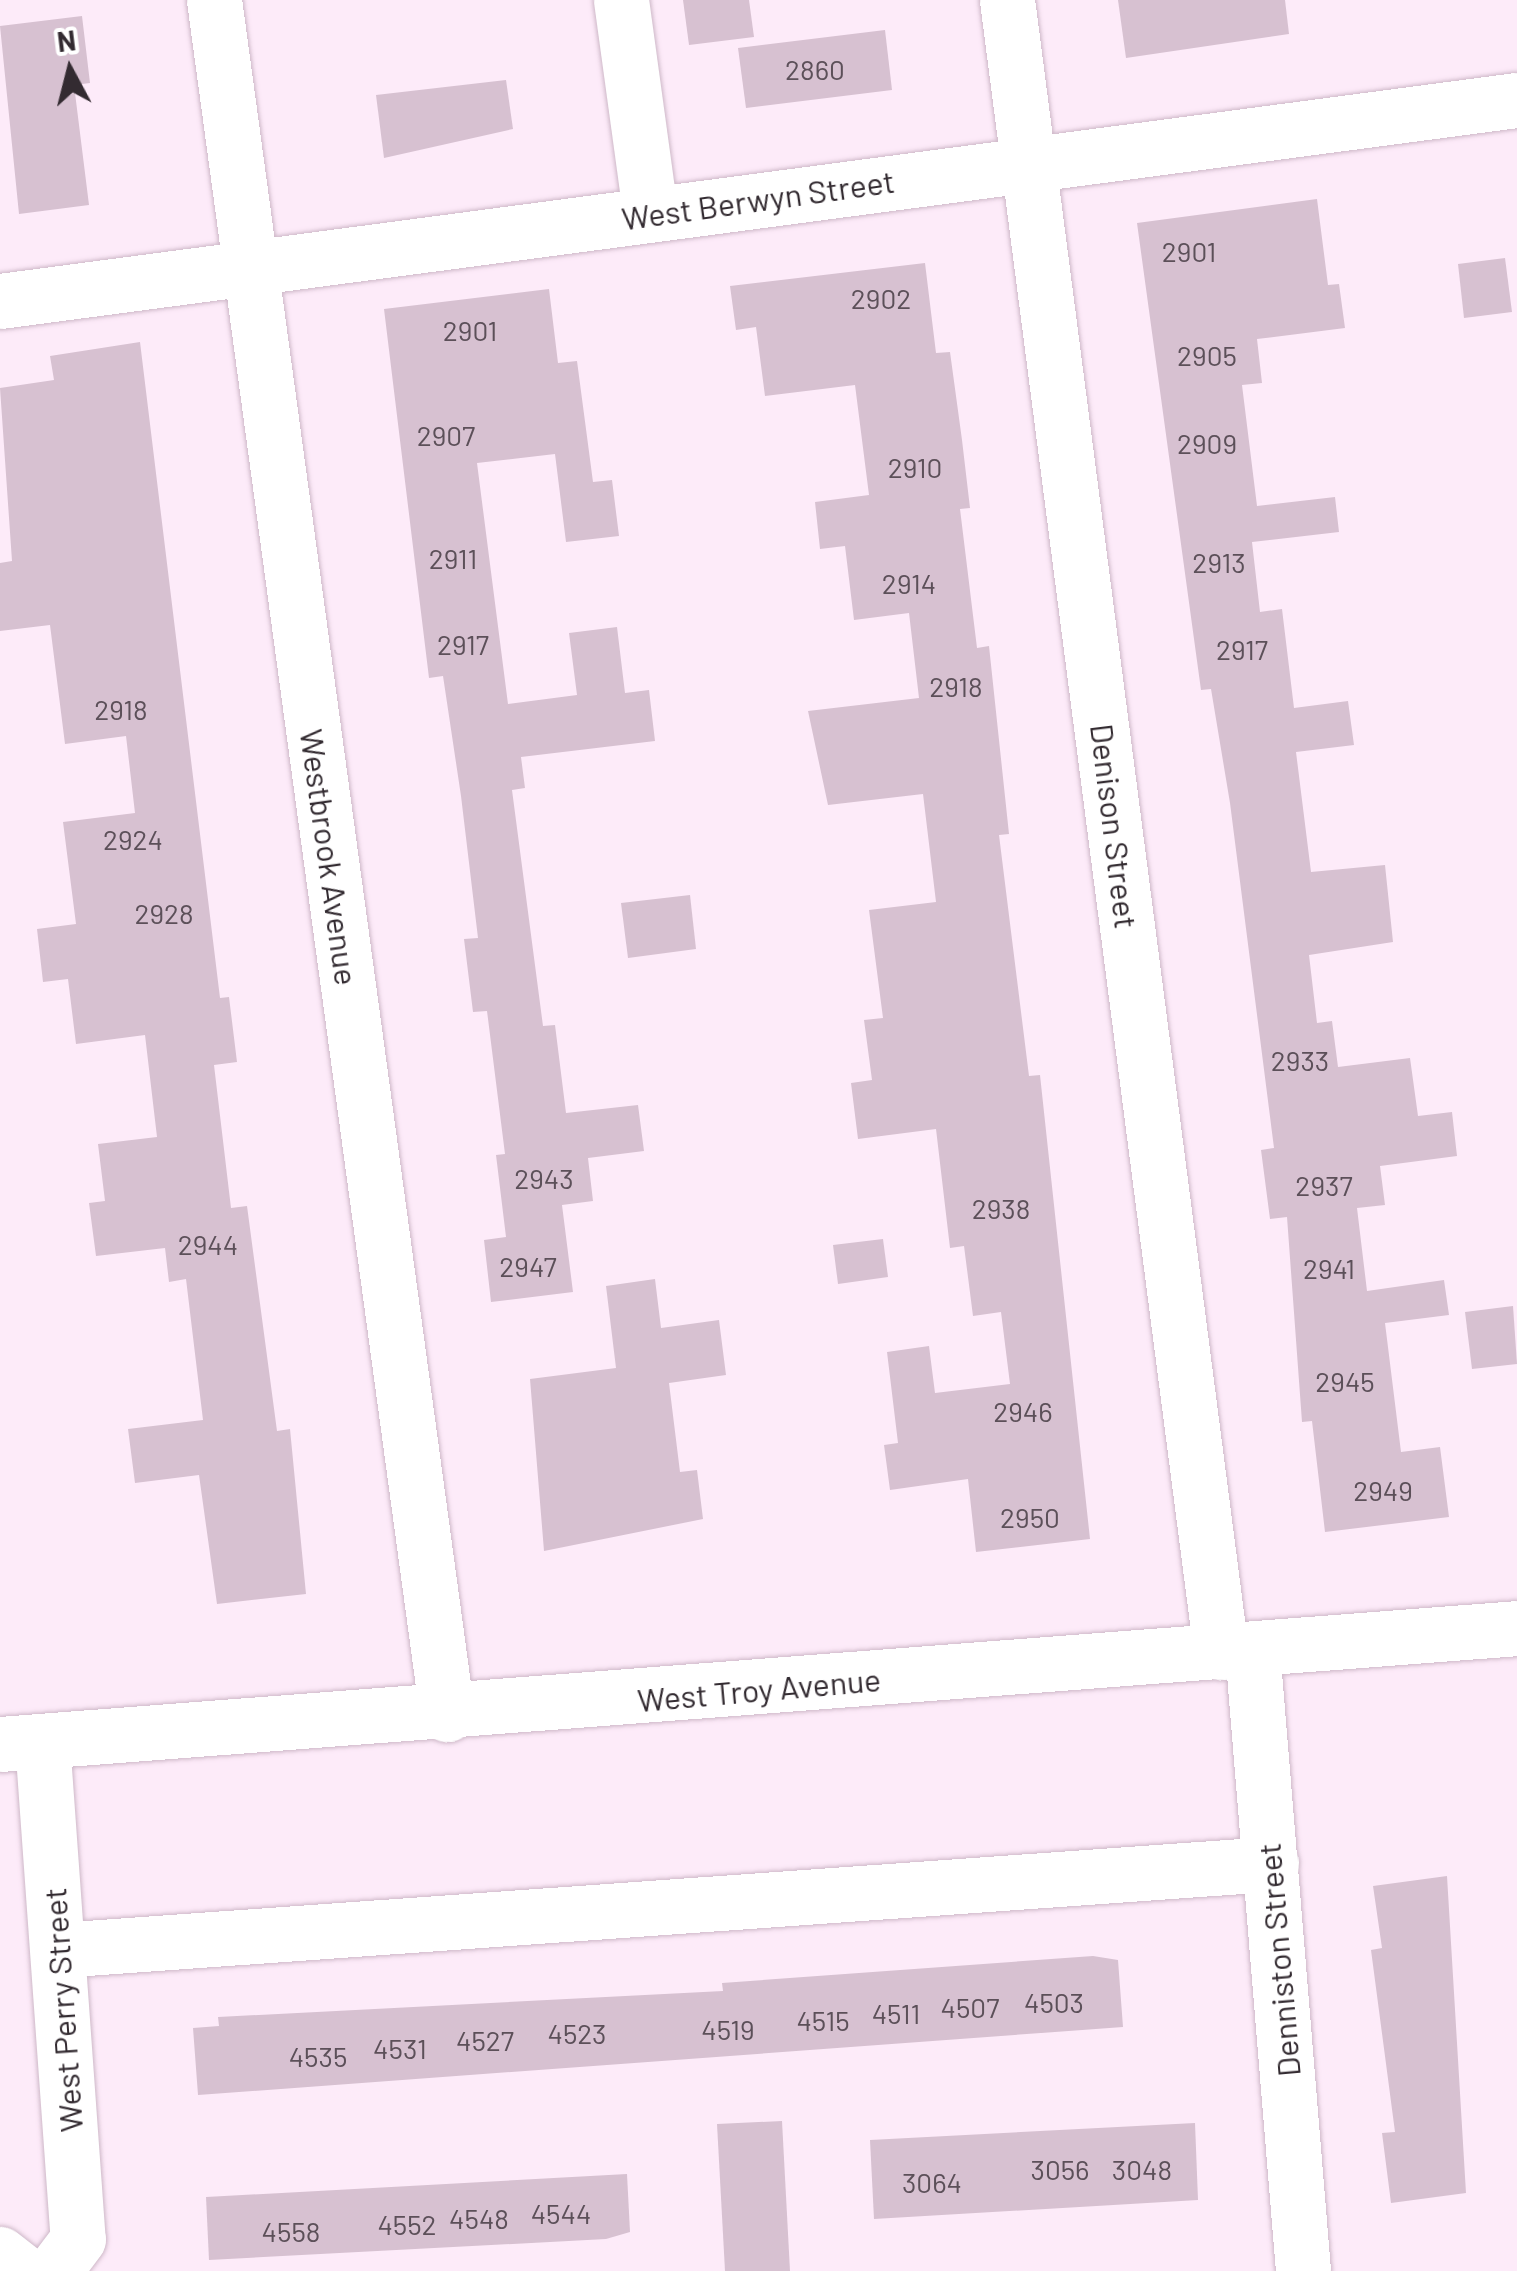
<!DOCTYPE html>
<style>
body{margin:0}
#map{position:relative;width:1517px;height:2271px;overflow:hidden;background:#fdebf9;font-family:Barlow,sans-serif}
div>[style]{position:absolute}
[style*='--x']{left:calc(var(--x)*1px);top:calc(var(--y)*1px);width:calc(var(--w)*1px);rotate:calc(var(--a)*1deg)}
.building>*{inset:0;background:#d7c1d1}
.roads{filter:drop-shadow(0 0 2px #ceb8c8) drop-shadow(0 0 2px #ceb8c8)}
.minor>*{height:55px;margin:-27.5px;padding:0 27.5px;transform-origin:27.5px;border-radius:27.5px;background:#fff}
span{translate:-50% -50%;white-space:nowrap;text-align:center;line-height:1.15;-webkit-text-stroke:8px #fff;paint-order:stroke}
.number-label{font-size:28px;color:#5c5059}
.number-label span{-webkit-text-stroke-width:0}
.street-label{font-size:32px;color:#332b31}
.north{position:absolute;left:20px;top:20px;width:100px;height:100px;-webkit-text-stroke:8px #fff;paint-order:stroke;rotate:353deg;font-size:28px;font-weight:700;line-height:40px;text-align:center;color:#332b31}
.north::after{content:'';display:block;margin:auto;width:35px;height:45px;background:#332b31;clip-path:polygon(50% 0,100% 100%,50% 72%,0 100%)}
</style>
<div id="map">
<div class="building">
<i style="clip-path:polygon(683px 0,749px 0,754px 37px,689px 45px)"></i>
<i style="clip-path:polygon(1118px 0,1285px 0,1289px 34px,1126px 58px)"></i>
<i style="clip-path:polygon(82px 16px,90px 83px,74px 85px,89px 205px,19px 214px,0 26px)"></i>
<i style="clip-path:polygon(885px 30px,892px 90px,746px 108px,738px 48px)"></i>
<i style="clip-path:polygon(506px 80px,513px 129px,384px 158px,376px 95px)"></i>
<i style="clip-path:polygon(1317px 199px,1328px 285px,1339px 284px,1345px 328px,1257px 339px,1262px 383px,1242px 385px,1257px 506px,1335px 497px,1339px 532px,1252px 542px,1260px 612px,1282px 609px,1294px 708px,1348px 701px,1354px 745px,1296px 752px,1311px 872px,1385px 865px,1393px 942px,1309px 955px,1317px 1023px,1332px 1021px,1338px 1067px,1410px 1058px,1418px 1116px,1452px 1112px,1457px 1156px,1380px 1166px,1385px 1205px,1357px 1208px,1367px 1291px,1444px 1280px,1449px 1315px,1385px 1323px,1401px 1452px,1440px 1447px,1449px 1517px,1325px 1532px,1312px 1421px,1302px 1422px,1287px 1217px,1270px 1219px,1261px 1150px,1274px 1148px,1230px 803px,1211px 689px,1201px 690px,1137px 223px)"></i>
<i style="clip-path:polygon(1505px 258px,1512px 312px,1464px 318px,1458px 264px)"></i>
<i style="clip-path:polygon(925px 263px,936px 353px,950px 352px,962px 440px,970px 508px,960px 509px,977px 648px,989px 646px,1009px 834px,999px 835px,1029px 1076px,1040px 1075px,1090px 1539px,976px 1552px,968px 1479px,890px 1490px,884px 1445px,898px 1443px,887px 1352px,929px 1346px,935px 1393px,1010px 1384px,1001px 1312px,973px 1316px,964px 1246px,950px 1248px,936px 1129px,858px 1139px,851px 1083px,872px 1080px,864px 1020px,883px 1018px,869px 910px,936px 902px,923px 794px,828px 805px,808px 711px,919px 698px,909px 613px,854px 620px,845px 546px,820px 549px,815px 502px,869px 495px,855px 385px,765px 396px,756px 327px,736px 330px,730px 286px)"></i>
<i style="clip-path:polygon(549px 289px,558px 363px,577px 361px,593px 482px,612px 480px,619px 536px,566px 542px,555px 454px,477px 463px,508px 704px,577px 695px,569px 633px,617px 627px,625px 693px,649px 690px,655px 741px,521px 757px,525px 788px,512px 790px,543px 1026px,555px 1025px,566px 1113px,638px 1105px,644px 1151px,588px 1158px,593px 1201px,562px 1205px,573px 1292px,491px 1302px,484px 1240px,506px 1237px,496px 1155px,505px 1154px,487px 1011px,473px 1012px,464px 939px,478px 938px,461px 796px,443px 676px,429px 678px,384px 309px)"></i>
<i style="clip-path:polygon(140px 342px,220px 998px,229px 997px,237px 1062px,214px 1065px,231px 1208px,247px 1206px,277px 1431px,290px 1429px,306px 1594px,217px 1604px,199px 1475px,135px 1483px,128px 1429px,203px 1420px,186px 1279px,169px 1282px,165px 1248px,96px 1256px,89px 1203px,105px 1201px,98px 1144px,157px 1137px,145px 1035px,76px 1044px,68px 979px,43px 982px,37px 929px,76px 924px,63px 822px,135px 813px,126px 736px,65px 744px,50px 625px,0 631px,0 563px,12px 561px,0 388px,54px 380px,50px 356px)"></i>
<i style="clip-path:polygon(690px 895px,696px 949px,628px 958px,621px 903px)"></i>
<i style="clip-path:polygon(883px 1239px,888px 1277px,838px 1284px,833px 1245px)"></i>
<i style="clip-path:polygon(655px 1279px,661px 1328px,719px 1320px,726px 1375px,669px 1383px,680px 1472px,697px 1470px,703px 1519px,544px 1551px,530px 1379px,616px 1368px,606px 1286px)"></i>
<i style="clip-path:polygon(1513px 1306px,1517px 1364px,1472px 1369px,1465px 1312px)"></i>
<i style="clip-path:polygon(1447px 1876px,1466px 2193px,1391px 2203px,1382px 2133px,1395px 2132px,1371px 1950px,1382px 1948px,1373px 1886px)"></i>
<i style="clip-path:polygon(1093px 1956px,1118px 1960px,1123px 2027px,198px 2095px,193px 2028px,219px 2026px,218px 2017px,723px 1991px,722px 1983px)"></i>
<i style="clip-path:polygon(782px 2121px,790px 2271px,725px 2271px,717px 2124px)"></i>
<i style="clip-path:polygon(1195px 2123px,1198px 2200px,874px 2219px,870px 2140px)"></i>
<i style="clip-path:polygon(627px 2174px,630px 2232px,606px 2239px,209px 2260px,206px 2197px)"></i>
</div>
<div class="roads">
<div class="minor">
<i style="--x:214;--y:0;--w:1730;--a:82.26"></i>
<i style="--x:621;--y:0;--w:215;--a:82.2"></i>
<i style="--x:1007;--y:0;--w:1666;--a:82.62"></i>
<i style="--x:0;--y:301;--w:1530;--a:-7.55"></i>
<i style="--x:1252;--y:1649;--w:624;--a:85.31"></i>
<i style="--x:42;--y:1741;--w:499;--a:85.9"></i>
<i style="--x:78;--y:2239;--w:40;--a:127"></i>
<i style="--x:0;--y:1744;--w:1521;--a:-4.37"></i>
<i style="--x:58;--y:1950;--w:1216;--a:-4.06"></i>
<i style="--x:0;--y:2254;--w:28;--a:38"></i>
</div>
</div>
<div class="number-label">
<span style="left:815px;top:69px">2860</span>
<span style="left:1189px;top:251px">2901</span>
<span style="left:881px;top:298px">2902</span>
<span style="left:470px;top:330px">2901</span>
<span style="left:1207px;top:355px">2905</span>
<span style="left:446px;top:435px">2907</span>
<span style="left:1207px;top:443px">2909</span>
<span style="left:915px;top:467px">2910</span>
<span style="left:453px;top:558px">2911</span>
<span style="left:1219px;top:562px">2913</span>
<span style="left:909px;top:583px">2914</span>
<span style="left:463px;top:644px">2917</span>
<span style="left:1242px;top:649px">2917</span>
<span style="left:956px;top:686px">2918</span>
<span style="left:121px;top:709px">2918</span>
<span style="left:133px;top:839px">2924</span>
<span style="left:164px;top:913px">2928</span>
<span style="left:1300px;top:1060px">2933</span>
<span style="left:544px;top:1178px">2943</span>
<span style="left:1324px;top:1185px">2937</span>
<span style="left:1001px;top:1208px">2938</span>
<span style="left:208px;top:1244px">2944</span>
<span style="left:528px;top:1266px">2947</span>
<span style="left:1329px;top:1268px">2941</span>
<span style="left:1345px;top:1381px">2945</span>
<span style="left:1023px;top:1411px">2946</span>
<span style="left:1383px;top:1490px">2949</span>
<span style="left:1030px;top:1517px">2950</span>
<span style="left:1054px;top:2002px">4503</span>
<span style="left:970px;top:2007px">4507</span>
<span style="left:896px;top:2013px">4511</span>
<span style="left:823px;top:2020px">4515</span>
<span style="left:728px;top:2029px">4519</span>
<span style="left:577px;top:2033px">4523</span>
<span style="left:485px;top:2040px">4527</span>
<span style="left:400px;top:2048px">4531</span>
<span style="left:318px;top:2056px">4535</span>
<span style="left:1060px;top:2169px">3056</span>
<span style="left:1142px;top:2169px">3048</span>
<span style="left:932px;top:2182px">3064</span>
<span style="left:561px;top:2213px">4544</span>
<span style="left:479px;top:2218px">4548</span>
<span style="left:407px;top:2224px">4552</span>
<span style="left:291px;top:2231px">4558</span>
</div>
<div class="street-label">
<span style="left:758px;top:199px;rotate:-8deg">West Berwyn Street</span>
<span style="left:1115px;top:826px;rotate:83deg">Denison Street</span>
<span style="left:330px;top:857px;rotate:82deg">Westbrook Avenue</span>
<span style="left:759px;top:1689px;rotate:-5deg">West Troy Avenue</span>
<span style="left:1278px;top:1960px;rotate:-95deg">Denniston Street</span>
<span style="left:62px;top:2010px;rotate:-94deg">West Perry Street</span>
</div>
<div class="north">N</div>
</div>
